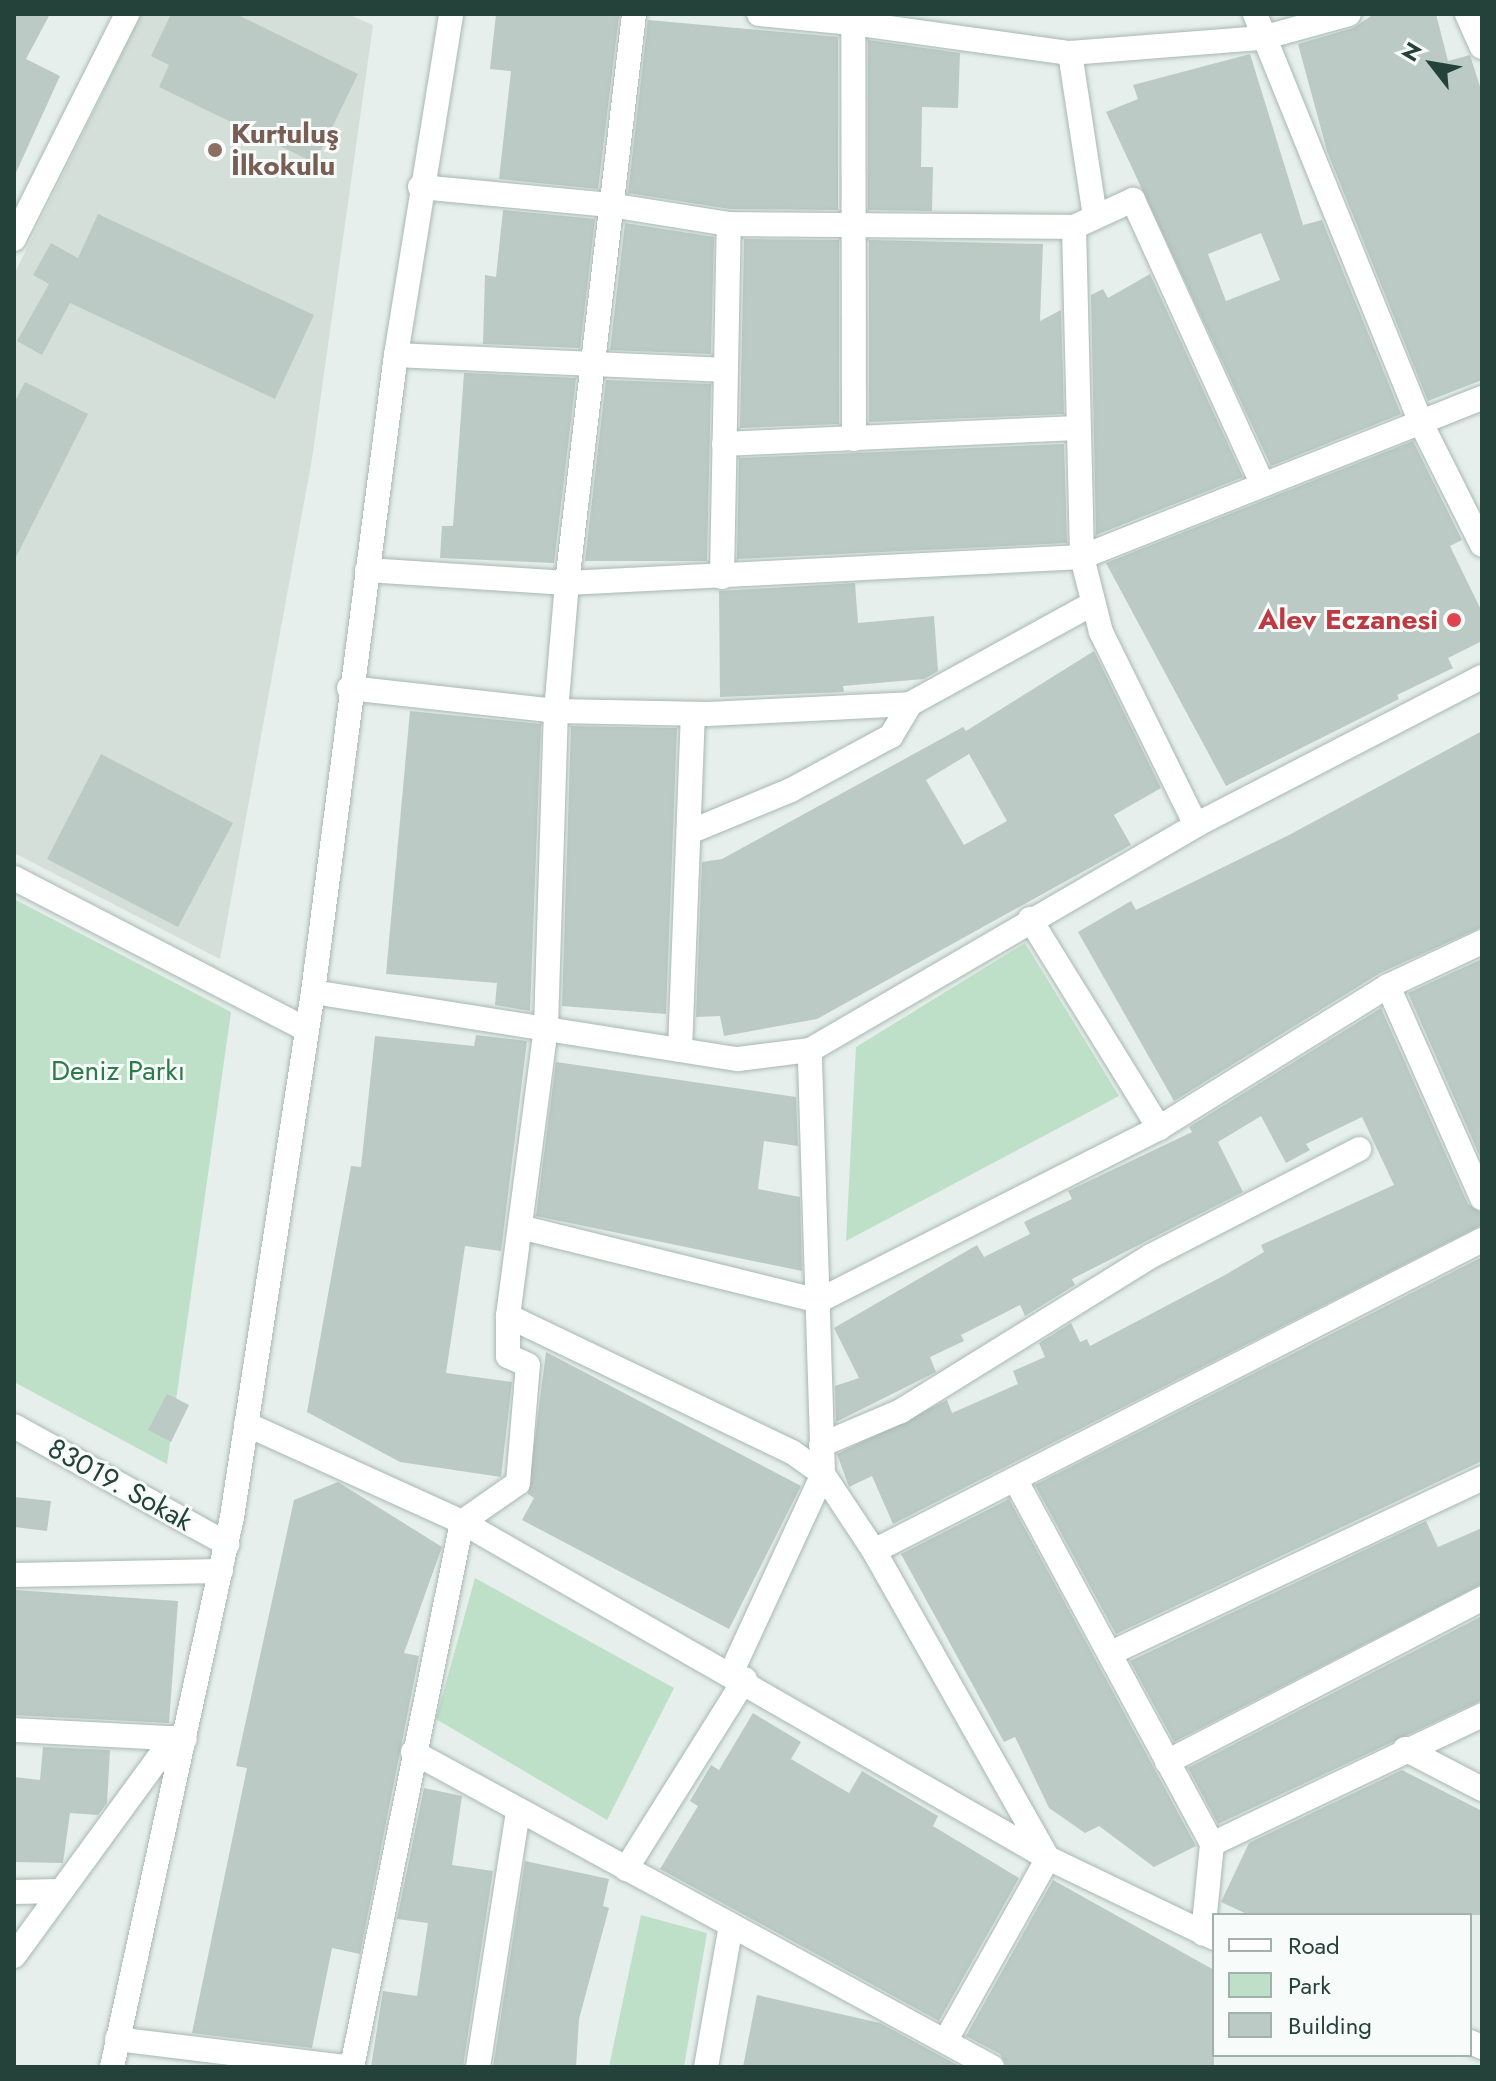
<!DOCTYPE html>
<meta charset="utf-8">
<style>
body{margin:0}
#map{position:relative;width:1496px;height:2081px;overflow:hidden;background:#e6efeb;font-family:Jost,sans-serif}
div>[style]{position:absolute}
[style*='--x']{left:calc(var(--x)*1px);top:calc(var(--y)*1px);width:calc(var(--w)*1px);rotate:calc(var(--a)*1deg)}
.built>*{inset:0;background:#d4dfda}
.green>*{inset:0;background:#bfe0c8}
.building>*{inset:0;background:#bbcac4}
.roads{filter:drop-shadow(0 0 2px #a8b8b2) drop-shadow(0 0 2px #a8b8b2)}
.minor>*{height:24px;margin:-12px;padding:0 12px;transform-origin:12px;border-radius:12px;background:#fff}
.tertiary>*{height:24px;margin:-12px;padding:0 12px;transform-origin:12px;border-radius:12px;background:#fff}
.dots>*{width:22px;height:22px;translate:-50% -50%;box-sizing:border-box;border:4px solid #f7fbf9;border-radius:50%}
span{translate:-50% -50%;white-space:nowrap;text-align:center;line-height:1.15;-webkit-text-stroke:6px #f7fbf9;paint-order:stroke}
.education-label{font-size:28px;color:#785e54;font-weight:700}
.left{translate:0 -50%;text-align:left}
.health-label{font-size:28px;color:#be3a42;font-weight:700}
.right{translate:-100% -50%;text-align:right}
.park-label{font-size:28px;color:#2d7a4b}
.street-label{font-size:28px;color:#24423a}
.frame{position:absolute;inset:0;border:16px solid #24423a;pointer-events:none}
.legend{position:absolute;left:1212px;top:1913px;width:260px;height:144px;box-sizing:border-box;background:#f7fbf9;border:2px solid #a3b1ad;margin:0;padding:10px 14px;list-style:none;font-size:24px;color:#24423a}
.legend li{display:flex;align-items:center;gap:16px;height:40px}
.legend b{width:40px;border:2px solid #a3b1ad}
.north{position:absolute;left:1392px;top:24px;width:80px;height:80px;-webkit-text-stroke:6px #f7fbf9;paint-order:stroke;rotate:301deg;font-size:22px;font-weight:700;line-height:32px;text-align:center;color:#24423a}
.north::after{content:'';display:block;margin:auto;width:28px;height:36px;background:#24423a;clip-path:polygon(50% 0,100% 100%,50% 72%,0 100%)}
</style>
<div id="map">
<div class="built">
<i style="clip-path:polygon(141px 14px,347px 14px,373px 25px,312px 459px,220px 959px,14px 853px,14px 275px)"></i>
</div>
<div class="green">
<i style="clip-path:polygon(14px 899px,231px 1012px,167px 1464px,14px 1382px)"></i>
<i style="clip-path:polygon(1025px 943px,1119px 1096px,846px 1241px,856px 1047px)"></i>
<i style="clip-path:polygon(475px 1578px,674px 1688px,607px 1820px,436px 1719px)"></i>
<i style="clip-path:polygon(641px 1915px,707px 1933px,684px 2067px,609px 2067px)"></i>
</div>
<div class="building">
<i style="clip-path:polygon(14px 14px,50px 14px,26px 59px,60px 76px,14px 177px)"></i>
<i style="clip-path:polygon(171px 14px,236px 14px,358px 74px,315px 163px,159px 87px,169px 65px,151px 56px)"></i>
<i style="clip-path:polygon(496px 14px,619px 16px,598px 189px,499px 179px,511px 71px,490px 69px)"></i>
<i style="clip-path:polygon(1374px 14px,1436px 14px,1448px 61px,1470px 55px,1482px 93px,1482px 380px,1428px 401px,1327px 151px,1298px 44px,1353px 28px)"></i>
<i style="clip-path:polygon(648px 20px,838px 37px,838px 210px,730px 209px,628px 193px)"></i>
<i style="clip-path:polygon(868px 40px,960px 53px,958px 108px,922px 107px,921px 167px,933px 167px,932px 211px,868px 210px)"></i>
<i style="clip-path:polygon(evenodd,1250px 54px,1303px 225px,1322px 220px,1401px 414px,1271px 466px,1106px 112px,1138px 99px,1133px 85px,1250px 54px,1261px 233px,1280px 280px,1226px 301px,1208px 254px,1261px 233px)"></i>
<i style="clip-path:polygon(503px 210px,595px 219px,580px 348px,483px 344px,485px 275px,496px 277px)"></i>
<i style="clip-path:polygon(98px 214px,314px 315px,275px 399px,70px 303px,42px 355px,17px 341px,49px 284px,33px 275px,51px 243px,78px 258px)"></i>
<i style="clip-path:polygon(625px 223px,714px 237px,711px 354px,610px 350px)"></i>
<i style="clip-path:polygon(744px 239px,839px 240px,839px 424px,740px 428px)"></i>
<i style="clip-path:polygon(869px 240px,1043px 244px,1040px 321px,1061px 310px,1064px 414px,869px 422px)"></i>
<i style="clip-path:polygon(1150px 274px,1243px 477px,1096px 535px,1091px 295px,1103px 289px,1108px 298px)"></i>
<i style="clip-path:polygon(464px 373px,576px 378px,554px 563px,440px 558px,442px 526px,453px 526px)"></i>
<i style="clip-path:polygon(606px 380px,711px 384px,707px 561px,585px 561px)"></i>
<i style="clip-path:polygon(25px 382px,88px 414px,14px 561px,14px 403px)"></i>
<i style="clip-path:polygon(1413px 441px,1462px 540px,1450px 546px,1482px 612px,1482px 641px,1448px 658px,1453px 668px,1397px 695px,1399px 699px,1226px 786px,1106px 563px)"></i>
<i style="clip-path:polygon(1064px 444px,1067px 543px,737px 559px,739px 458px)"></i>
<i style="clip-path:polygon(855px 583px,858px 623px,934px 616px,938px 671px,924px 679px,843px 686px,844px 692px,720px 697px,719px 591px)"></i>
<i style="clip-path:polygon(evenodd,1094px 651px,1161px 788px,1114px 815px,1131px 845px,817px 1019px,724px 1036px,720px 1016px,696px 1017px,702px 862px,722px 859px,963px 727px,966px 731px,1094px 651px,969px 754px,1007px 821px,964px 845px,926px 780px,969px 754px)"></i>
<i style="clip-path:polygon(410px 711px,541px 724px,530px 1011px,495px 1005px,497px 983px,386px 974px)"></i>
<i style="clip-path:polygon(571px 726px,677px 728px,666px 1014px,562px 1006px)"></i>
<i style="clip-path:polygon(1482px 731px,1482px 927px,1380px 973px,1174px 1101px,1078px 932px,1131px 901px,1136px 910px,1289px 835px)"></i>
<i style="clip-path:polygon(101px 754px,233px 823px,178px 927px,47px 859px)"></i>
<i style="clip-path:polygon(1482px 959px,1482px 1161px,1408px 993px)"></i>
<i style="clip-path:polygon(1381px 1008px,1468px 1204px,1482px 1213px,1482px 1225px,893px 1524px,872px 1476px,849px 1487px,837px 1454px,947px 1400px,952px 1413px,1018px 1384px,1013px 1371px,1045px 1357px,1039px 1343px,1071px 1323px,1080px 1342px,1087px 1339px,1090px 1346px,1225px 1275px,1264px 1252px,1261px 1245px,1394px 1185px,1362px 1117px,1306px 1144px,1310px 1150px,1286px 1163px,1261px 1116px,1218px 1142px,1243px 1192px,1072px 1279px,1075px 1285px,1025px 1316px,1020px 1305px,961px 1335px,964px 1341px,930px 1357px,936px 1372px,836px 1422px,835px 1386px,859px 1378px,834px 1328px,977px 1245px,984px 1257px,1030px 1234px,1024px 1222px,1072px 1199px,1068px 1191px,1192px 1132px,1189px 1127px)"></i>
<i style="clip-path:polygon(476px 1035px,527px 1041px,501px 1251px,465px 1246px,446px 1373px,512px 1382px,501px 1477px,400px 1462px,307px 1412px,351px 1166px,361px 1167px,375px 1036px,474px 1046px)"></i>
<i style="clip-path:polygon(556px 1062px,796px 1097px,798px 1146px,764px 1141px,758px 1189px,800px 1197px,802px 1271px,536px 1216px)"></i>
<i style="clip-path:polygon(1482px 1257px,1482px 1461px,1116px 1634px,1035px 1485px)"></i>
<i style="clip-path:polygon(546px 1352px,801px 1486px,729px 1629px,522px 1520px,534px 1498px,528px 1494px)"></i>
<i style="clip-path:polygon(167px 1394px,189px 1405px,171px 1442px,148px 1430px)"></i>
<i style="clip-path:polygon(338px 1482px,442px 1547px,404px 1653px,419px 1656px,360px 1954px,332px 1948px,312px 2048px,192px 2033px,247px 1768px,236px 1766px,294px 1500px)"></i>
<i style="clip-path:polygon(14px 1497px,51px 1501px,47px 1531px,14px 1527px)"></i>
<i style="clip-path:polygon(1009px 1499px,1196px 1846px,1154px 1867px,1099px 1826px,1085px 1833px,1049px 1808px,1015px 1737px,1004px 1742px,901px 1554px)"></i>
<i style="clip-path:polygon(1426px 1521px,1438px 1547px,1482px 1528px,1482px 1584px,1174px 1742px,1130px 1661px)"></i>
<i style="clip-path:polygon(14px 1590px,178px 1601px,169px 1723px,14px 1715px)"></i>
<i style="clip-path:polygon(1482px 1616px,1482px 1700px,1218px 1824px,1188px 1768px)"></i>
<i style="clip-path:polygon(753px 1713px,801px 1742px,791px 1759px,849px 1793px,862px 1771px,938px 1816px,933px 1826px,1019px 1878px,939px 2021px,660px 1869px,698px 1806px,690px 1801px,711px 1765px,719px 1770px)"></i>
<i style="clip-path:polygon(43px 1747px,110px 1750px,107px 1803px,98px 1815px,70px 1813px,63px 1863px,14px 1862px,14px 1777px,40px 1780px)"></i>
<i style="clip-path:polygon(1402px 1770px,1482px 1811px,1482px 1915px,1249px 1915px,1221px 1902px,1249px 1843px)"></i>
<i style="clip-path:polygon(424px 1788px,462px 1796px,452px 1865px,493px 1871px,463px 2067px,371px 2067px,383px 1991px,417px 1996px,428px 1923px,397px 1919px)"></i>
<i style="clip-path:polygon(525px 1861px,609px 1879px,603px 1906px,609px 1908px,579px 2019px,576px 2067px,493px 2067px)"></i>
<i style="clip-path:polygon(1053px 1880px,1214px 1970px,1214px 2067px,1007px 2067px,1000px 2054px,966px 2036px)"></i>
<i style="clip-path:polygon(757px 1995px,880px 2023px,961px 2067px,743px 2067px)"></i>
</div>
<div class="roads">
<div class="minor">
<i style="--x:759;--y:14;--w:94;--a:5.5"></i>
<i style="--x:853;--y:23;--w:9;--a:-90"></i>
<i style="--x:1255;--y:14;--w:441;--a:67.9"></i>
<i style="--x:1421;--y:423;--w:136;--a:63.4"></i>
<i style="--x:1467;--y:14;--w:36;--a:66"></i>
<i style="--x:1070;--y:53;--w:165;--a:81.3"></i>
<i style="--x:420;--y:187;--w:191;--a:5.4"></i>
<i style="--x:610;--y:205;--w:121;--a:9.1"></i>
<i style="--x:729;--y:224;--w:345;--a:0.5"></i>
<i style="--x:1074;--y:227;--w:65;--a:-24.6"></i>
<i style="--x:1133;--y:200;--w:313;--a:65.5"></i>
<i style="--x:1074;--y:227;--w:330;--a:88.6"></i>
<i style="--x:1082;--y:557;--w:77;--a:75.8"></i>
<i style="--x:1101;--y:632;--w:215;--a:63.8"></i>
<i style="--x:14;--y:239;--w:252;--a:-63.3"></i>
<i style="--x:396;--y:355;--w:330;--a:2.6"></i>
<i style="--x:854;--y:439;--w:416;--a:-90.1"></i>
<i style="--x:853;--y:23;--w:219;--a:7.9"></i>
<i style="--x:1070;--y:53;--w:193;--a:-4.5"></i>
<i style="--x:1262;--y:38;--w:90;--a:-15.4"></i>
<i style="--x:724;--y:444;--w:352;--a:-2.6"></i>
<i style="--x:367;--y:570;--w:200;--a:3.7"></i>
<i style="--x:567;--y:583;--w:516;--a:-2.89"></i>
<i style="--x:1082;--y:557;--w:430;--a:-21.7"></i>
<i style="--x:722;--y:577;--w:353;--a:-88.9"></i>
<i style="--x:349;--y:688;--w:208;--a:6.3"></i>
<i style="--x:556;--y:711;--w:152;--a:1.1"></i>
<i style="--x:708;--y:714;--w:202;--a:-2.8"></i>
<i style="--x:910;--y:704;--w:208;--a:-28.8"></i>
<i style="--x:692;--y:831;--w:107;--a:-22.5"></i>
<i style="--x:791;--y:790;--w:114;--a:-28.4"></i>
<i style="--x:891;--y:736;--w:37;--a:-59"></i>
<i style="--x:14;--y:878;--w:328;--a:27.4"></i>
<i style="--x:1030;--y:919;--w:246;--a:58.3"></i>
<i style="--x:1388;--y:986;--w:232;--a:66.1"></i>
<i style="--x:313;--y:992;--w:430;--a:9"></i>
<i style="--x:738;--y:1059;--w:73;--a:-7.1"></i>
<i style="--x:810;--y:1050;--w:447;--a:-30.2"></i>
<i style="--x:1196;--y:825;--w:322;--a:-27.4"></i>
<i style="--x:680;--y:1050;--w:336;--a:-87.8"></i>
<i style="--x:520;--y:1227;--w:307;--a:13.9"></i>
<i style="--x:818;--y:1301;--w:382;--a:-26.9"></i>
<i style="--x:1159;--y:1128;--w:269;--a:-31.8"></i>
<i style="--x:1388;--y:986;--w:104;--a:-25.1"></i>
<i style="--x:508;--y:1316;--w:315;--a:25.6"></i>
<i style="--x:792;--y:1452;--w:38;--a:35"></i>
<i style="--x:823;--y:1474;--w:92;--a:56.5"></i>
<i style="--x:874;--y:1551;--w:353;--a:60.5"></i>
<i style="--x:1048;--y:1858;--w:209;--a:119.3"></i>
<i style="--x:246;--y:1424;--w:237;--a:24.4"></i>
<i style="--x:462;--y:1522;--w:675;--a:29.83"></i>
<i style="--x:1048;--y:1858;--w:184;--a:25.7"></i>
<i style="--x:14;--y:1426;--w:244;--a:29"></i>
<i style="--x:821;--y:1445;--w:87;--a:-23"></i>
<i style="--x:901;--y:1411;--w:294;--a:-31.8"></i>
<i style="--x:1151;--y:1256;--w:234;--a:-27.2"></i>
<i style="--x:1016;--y:1481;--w:413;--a:61.6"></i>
<i style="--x:1212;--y:1844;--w:90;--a:95.7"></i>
<i style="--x:874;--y:1551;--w:683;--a:-27.09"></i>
<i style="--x:14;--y:1575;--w:207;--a:-1.1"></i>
<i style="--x:1113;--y:1652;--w:408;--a:-25.2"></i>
<i style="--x:732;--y:1671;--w:217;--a:-65.2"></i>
<i style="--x:823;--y:1474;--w:424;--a:-91.8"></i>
<i style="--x:14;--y:1730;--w:171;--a:3"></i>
<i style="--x:1405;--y:1749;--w:87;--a:27.5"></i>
<i style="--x:413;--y:1752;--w:659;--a:28.55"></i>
<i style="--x:1167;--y:1762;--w:355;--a:-27.4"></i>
<i style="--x:1212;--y:1844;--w:299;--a:-25.5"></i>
<i style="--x:626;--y:1869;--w:224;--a:-57.9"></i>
<i style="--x:14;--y:1892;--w:44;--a:-1.3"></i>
<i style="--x:14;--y:1956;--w:270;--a:-53.9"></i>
<i style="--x:117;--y:2039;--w:230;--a:7"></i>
<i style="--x:1470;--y:2042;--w:13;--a:23"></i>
<i style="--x:352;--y:2067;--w:556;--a:-78.59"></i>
<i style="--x:462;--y:1522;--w:68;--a:-34.9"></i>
<i style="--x:518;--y:1483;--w:118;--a:-85.2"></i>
<i style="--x:528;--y:1365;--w:22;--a:-156"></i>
<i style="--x:508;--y:1356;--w:40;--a:-90"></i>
<i style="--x:508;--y:1316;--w:291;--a:-82.5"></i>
<i style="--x:546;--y:1027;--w:316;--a:-88.2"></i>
<i style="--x:556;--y:711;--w:128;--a:-85.1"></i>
<i style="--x:567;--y:583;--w:573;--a:-83.28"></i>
<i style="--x:478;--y:2067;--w:259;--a:-81.1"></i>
<i style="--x:706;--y:2067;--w:144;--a:-80"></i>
</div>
<div class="tertiary">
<i style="--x:112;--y:2067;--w:563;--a:-77.69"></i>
<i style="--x:232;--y:1517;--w:531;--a:-81.23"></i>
<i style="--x:313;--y:992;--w:642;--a:-82.58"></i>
<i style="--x:396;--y:355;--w:345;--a:-80.8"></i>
</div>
</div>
<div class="dots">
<i style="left:215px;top:150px;background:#8d6e63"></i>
<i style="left:1454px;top:620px;background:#e0444e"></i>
</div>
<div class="education-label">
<span class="left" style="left:231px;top:150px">Kurtuluş<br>İlkokulu</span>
</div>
<div class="health-label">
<span class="right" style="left:1438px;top:620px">Alev Eczanesi</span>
</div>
<div class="park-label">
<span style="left:118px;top:1071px">Deniz Parkı</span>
</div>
<div class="street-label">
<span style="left:120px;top:1485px;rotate:29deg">83019. Sokak</span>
</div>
<div class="frame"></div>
<ul class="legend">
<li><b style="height:10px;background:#fff"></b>Road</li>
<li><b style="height:22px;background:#bfe0c8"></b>Park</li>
<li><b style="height:22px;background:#bbcac4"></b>Building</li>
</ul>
<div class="north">N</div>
</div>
